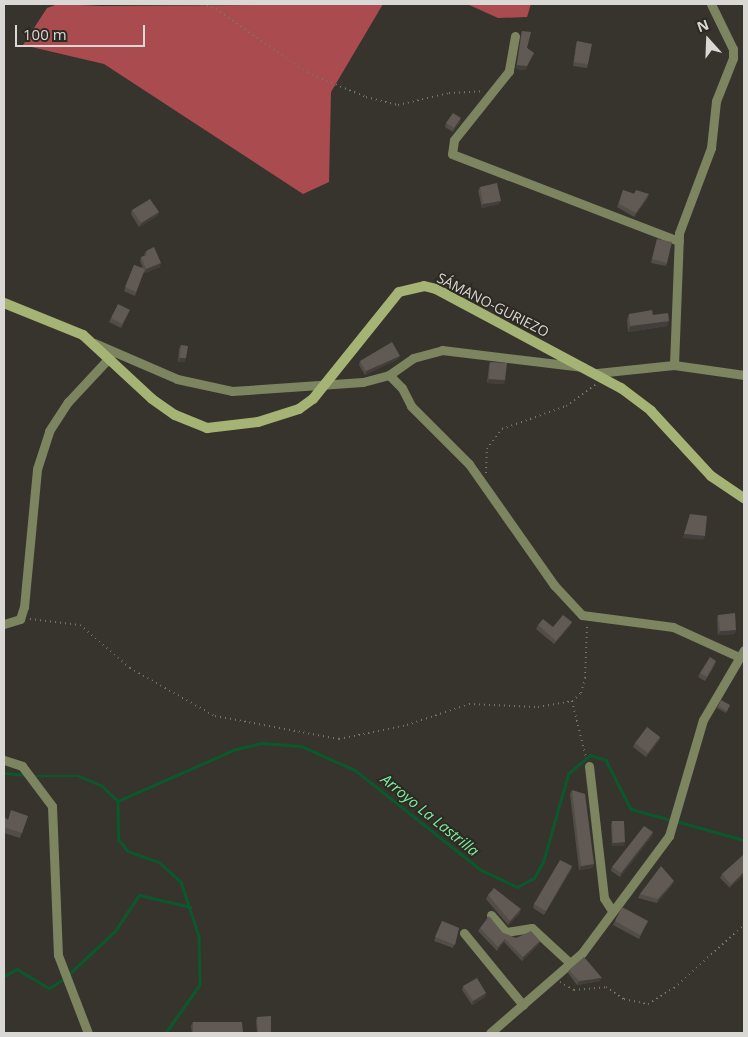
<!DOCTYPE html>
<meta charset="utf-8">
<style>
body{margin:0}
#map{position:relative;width:748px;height:1037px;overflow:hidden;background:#37342d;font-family:"Open Sans",sans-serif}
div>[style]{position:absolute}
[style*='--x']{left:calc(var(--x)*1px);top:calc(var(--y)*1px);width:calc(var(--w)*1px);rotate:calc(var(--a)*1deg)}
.forest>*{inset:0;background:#aa4b50}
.stream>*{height:2.5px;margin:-1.25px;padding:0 1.25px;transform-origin:1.25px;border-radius:1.25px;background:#0b582d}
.path>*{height:2px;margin-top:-1px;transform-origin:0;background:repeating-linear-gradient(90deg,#77756f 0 1px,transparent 0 5px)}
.street>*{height:9px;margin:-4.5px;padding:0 4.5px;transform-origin:4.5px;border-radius:4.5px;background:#7c855f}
.secondary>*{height:10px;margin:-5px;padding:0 5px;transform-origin:5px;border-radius:5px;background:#a5b375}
.wall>*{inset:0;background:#534d48}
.shaded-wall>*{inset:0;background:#433e3b}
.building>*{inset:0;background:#605954}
span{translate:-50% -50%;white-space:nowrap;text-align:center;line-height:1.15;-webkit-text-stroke:4px #2d2a23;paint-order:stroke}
.street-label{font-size:14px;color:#dad8d4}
.water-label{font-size:15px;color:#7bf0a0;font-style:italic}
.frame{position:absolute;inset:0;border:5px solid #dad8d4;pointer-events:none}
.north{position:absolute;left:683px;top:15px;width:50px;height:50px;-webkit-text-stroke:4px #2d2a23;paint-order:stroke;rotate:340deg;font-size:14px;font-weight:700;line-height:20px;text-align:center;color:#dad8d4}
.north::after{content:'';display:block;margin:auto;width:18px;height:22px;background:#dad8d4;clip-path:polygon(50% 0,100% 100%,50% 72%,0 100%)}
.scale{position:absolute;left:15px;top:25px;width:130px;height:22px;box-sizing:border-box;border:2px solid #dad8d4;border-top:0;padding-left:6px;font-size:15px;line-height:18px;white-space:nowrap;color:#dad8d4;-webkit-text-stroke:4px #2d2a23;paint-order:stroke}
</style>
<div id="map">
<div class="forest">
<i style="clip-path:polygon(58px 4px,101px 6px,383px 4px,331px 92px,329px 182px,303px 194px,104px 64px,23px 45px,47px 8px)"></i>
<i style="clip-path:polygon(467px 4px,531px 4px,527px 17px,498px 18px)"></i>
</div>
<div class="stream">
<i style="--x:4;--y:773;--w:21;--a:5"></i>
<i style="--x:33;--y:776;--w:46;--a:0"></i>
<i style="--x:79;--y:776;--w:25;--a:23"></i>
<i style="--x:102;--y:786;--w:22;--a:43"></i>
<i style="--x:118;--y:801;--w:129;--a:-23.8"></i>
<i style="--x:236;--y:749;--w:28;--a:-13"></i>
<i style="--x:263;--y:743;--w:38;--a:5"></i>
<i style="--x:301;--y:746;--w:59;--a:24"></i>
<i style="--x:355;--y:770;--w:161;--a:38.4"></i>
<i style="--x:481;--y:870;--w:40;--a:25"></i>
<i style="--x:517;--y:887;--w:19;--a:-28"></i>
<i style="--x:534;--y:878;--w:18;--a:-61"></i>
<i style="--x:543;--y:862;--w:91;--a:-74.1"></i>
<i style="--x:568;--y:774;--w:29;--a:-41"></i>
<i style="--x:590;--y:755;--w:17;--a:17"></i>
<i style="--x:606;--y:760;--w:55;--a:63"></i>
<i style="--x:631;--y:809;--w:41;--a:15.4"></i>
<i style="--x:118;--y:801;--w:39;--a:89"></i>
<i style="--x:119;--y:840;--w:14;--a:51"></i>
<i style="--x:128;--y:851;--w:33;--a:20"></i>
<i style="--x:159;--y:862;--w:30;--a:42"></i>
<i style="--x:181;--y:882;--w:57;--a:71.6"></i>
<i style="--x:199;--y:936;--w:49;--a:88.8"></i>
<i style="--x:200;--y:985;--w:59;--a:125.3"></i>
<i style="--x:676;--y:821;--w:71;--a:15.6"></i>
<i style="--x:68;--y:975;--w:64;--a:-43.1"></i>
<i style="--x:115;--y:931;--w:43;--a:-56.3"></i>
<i style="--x:139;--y:895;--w:53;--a:13"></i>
<i style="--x:4;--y:976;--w:15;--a:-28"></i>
<i style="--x:17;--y:969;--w:37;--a:31"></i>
<i style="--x:49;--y:988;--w:17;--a:-31"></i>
</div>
<div class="path">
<i style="--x:202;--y:4;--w:15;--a:20"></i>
<i style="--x:216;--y:9;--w:112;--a:34.8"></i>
<i style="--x:308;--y:73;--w:63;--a:22.5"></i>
<i style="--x:366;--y:97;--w:33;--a:14"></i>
<i style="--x:398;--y:105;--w:52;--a:-13.2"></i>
<i style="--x:449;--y:93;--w:35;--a:-3"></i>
<i style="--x:486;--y:473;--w:24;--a:-88"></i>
<i style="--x:487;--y:449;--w:25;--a:-53"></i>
<i style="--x:502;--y:429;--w:68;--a:-19.8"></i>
<i style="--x:566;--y:406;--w:37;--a:-36"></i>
<i style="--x:30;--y:619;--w:50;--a:6.8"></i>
<i style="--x:80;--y:625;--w:66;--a:40.7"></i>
<i style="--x:130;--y:668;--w:98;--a:29.5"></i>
<i style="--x:215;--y:716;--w:126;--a:10.5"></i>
<i style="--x:339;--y:739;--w:69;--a:-11.6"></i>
<i style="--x:407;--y:725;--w:65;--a:-18.7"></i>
<i style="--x:469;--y:704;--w:69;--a:2.5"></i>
<i style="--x:538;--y:707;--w:35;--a:-10"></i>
<i style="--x:572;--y:701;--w:12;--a:-42"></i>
<i style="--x:581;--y:693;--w:16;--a:-75"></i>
<i style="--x:585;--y:678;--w:53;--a:-87.8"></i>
<i style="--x:572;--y:701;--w:59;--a:76.2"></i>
<i style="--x:560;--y:982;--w:16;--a:30"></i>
<i style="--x:574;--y:990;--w:32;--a:-5"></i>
<i style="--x:606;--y:987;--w:22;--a:34"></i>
<i style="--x:624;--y:999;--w:25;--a:12"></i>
<i style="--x:648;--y:1004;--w:31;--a:-32"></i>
<i style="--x:674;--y:988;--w:94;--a:-42"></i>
</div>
<div class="street">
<i style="--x:515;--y:36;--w:36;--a:100"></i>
<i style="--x:509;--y:71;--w:88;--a:128.6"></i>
<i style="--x:454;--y:140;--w:14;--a:98"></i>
<i style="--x:452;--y:154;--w:243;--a:21"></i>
<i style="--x:94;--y:343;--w:90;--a:23.4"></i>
<i style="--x:177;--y:379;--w:56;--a:12.3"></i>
<i style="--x:232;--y:391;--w:131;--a:-3.9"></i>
<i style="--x:363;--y:382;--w:27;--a:-15"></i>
<i style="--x:389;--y:375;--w:18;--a:45"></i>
<i style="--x:402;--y:388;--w:20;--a:63"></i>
<i style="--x:411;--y:406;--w:82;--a:45"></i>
<i style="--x:469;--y:464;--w:148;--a:54.9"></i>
<i style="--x:554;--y:585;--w:41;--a:47"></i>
<i style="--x:582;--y:615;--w:92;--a:7.5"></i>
<i style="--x:673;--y:627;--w:72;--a:24.4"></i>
<i style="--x:674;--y:365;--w:132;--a:-87.8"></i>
<i style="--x:679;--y:233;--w:91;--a:-69.4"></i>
<i style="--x:711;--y:148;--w:47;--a:-83.9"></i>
<i style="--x:716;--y:101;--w:46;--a:-68.4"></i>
<i style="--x:733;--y:58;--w:9;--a:-90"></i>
<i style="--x:733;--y:49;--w:50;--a:-116.1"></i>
<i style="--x:597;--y:373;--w:77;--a:-5.9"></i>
<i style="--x:674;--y:365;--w:71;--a:8.1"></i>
<i style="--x:389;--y:375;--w:29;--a:-35"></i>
<i style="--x:413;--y:358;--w:30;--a:-15"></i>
<i style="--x:442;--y:350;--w:142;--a:6.9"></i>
<i style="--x:4;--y:624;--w:17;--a:-17"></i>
<i style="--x:20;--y:619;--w:13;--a:-72"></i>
<i style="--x:24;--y:607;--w:139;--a:-84.6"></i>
<i style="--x:37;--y:469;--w:40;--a:-72"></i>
<i style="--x:49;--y:431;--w:35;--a:-57"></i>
<i style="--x:68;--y:402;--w:62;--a:-47"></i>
<i style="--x:4;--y:760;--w:19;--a:18"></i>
<i style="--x:22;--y:766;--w:50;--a:53.1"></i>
<i style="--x:52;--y:806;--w:149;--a:87.7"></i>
<i style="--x:58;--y:955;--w:84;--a:69"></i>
<i style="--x:589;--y:766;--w:133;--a:83.5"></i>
<i style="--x:604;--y:898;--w:15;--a:58"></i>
<i style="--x:491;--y:915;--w:23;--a:49"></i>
<i style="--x:506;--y:932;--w:26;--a:-9"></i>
<i style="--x:532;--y:928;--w:52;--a:42.6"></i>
<i style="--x:464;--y:933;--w:93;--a:50.7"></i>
<i style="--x:490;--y:1033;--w:122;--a:-41"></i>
<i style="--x:582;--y:953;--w:146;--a:-53.4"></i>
<i style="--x:669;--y:836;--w:121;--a:-73.7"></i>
<i style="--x:703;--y:720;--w:81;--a:-59.6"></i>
</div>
<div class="secondary">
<i style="--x:4;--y:303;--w:85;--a:22.1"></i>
<i style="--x:83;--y:335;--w:94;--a:42.8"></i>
<i style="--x:152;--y:399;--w:28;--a:35"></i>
<i style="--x:175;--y:415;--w:35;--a:22"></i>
<i style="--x:207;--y:428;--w:51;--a:-6.7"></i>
<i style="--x:258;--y:422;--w:43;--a:-17.6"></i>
<i style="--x:299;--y:409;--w:17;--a:-36"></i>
<i style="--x:313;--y:399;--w:137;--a:-51.2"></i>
<i style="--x:399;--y:292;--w:26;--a:-13"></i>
<i style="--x:424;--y:286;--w:12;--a:14"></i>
<i style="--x:436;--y:289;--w:210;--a:28.2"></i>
<i style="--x:621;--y:388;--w:38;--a:37"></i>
<i style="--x:651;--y:411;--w:88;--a:47.3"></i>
<i style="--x:711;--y:476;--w:40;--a:34"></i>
</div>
<div class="wall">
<i style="clip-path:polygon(522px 31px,527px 48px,534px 53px,525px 70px,516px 69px,521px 35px)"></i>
<i style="clip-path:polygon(577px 41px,588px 64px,587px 68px,573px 66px,576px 45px)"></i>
<i style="clip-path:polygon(460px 122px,453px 132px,445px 127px,446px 123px)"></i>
<i style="clip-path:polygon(480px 187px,499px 204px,482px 208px,478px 191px)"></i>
<i style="clip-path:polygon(623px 190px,648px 198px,634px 217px,617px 207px)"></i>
<i style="clip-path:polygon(132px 210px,159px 212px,157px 216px,139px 227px,131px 214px)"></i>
<i style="clip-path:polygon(657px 239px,667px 263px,666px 266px,651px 263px)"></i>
<i style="clip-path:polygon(146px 251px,160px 267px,145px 273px,144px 271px,135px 296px,124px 291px,134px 265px,143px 268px,140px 261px,141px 257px,145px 256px,144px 255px)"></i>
<i style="clip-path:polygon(128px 314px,121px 328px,109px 322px,111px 318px)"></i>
<i style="clip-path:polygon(629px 314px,653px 315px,669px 321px,667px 326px,628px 332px,627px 320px)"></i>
<i style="clip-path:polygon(181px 345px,185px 362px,178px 362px,179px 349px)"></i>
<i style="clip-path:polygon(398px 359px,365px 375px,359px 365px,360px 361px)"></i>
<i style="clip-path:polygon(490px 362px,505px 380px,504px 384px,487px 383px,489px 366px)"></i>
<i style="clip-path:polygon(718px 615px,735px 634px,718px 635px,717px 618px)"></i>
<i style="clip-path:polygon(572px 622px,570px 626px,554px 644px,536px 629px,538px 625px,553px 627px)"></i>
<i style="clip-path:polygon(715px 665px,705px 681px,698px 677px,700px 673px)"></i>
<i style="clip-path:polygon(730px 705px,726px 713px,717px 708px,718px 706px)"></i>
<i style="clip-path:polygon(660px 737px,659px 741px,646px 757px,633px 747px,635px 743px)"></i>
<i style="clip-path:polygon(572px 790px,594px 864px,592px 868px,579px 870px,570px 794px)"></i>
<i style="clip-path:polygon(28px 816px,20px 838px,4px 833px,4px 817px,8px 820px)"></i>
<i style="clip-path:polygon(612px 821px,624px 846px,612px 846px,611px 825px)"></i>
<i style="clip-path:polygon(653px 832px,652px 836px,620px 877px,611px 871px,612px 867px)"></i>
<i style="clip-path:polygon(744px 856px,730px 888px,720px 878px,722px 874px)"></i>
<i style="clip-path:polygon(572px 866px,571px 870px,544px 915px,533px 908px,534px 904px)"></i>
<i style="clip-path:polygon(672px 885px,657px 903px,638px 898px,640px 894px)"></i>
<i style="clip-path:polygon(488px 895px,520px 913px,508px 925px,486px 899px)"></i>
<i style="clip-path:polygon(442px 921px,459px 928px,453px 948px,434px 941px)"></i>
<i style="clip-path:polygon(615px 921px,648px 921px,639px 939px,613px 925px)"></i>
<i style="clip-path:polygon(480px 928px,503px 933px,516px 938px,540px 941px,539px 944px,522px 961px,504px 942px,497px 951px,478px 931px)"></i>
<i style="clip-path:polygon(569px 970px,600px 981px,577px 985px,568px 973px)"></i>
<i style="clip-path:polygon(463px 986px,486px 993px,485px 997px,472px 1005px,462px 990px)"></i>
<i style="clip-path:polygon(257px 1017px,271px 1032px,271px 1033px,257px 1033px,256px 1021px)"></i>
<i style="clip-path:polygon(193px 1022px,243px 1033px,192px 1033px,191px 1026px)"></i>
</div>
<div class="shaded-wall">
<i style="clip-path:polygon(534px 53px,525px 70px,516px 69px,517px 65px)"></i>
<i style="clip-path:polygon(461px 118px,460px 122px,453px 132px,454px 128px)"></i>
<i style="clip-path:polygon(649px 194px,648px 198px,634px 217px,636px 213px)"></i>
<i style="clip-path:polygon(501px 201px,499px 204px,482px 208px,483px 204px)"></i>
<i style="clip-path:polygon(159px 212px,157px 216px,139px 227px,141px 223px)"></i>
<i style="clip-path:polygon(161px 263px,160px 267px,145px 273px,146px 269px)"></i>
<i style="clip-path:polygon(669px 321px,667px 326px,628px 332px,630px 326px)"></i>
<i style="clip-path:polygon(400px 356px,398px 359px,365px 375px,366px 371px)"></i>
<i style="clip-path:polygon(180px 358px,186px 358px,185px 362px,178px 362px)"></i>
<i style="clip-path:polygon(489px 379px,505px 380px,504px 384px,487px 383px)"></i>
<i style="clip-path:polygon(684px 534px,705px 536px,703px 540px,682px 538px)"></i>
<i style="clip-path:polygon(572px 622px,570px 626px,554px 644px,556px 641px)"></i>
<i style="clip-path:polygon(736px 630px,735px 634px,718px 635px,720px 631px)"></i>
<i style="clip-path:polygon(716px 661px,715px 665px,705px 681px,707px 677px)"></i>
<i style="clip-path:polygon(660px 737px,659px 741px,646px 757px,648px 753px)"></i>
<i style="clip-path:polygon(653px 832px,652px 836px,620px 877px,621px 873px)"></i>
<i style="clip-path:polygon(625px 842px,624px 846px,612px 846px,613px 843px)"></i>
<i style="clip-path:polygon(594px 864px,592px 868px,579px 870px,581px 866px)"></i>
<i style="clip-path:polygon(572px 866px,571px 870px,544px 915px,546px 911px)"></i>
<i style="clip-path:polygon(744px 872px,744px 875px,730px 888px,731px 885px)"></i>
<i style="clip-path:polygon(674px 881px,672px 885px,657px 903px,658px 899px)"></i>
<i style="clip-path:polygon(521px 909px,520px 913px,508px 925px,510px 921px)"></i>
<i style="clip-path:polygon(505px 939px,504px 942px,497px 951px,498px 947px)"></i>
<i style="clip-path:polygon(540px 941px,539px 944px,522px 961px,523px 957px)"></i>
<i style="clip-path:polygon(602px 978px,600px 981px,577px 985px,579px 981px)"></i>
<i style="clip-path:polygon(486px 993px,485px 997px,472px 1005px,473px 1001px)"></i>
</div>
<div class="building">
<i style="clip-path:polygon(522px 31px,531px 32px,527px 48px,534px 53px,527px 66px,517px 65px)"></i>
<i style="clip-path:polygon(577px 41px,592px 44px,588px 64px,574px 62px)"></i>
<i style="clip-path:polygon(453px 113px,461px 118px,454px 128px,446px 123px)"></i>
<i style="clip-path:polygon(497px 183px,501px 201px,483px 204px,480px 187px)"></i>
<i style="clip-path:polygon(623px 190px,634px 194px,636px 190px,649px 194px,636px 213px,619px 204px)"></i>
<i style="clip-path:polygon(150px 199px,159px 212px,141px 223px,132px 210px)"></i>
<i style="clip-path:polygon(657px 239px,672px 242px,667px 263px,652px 259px)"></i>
<i style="clip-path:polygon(154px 247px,161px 263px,146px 269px,141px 257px,147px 255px,146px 251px)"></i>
<i style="clip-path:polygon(134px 265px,145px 269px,136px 292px,125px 287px)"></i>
<i style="clip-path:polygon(118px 304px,130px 310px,122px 324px,111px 318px)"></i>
<i style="clip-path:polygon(652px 310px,653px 315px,668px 313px,669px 321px,630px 326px,629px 314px)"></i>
<i style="clip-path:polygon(392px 342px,400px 356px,366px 371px,360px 361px)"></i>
<i style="clip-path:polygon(181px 345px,188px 346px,186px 358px,180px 358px)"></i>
<i style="clip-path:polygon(490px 362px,507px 363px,505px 380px,489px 379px)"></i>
<i style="clip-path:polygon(690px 514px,707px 516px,705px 536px,684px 534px)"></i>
<i style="clip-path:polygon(735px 613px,736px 630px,720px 631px,718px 615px)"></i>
<i style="clip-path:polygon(563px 615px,572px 622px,556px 641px,538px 625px,543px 619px,553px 627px)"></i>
<i style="clip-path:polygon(710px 657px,716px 661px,707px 677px,700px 673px)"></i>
<i style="clip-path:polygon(721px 700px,730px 705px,727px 711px,718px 706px)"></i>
<i style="clip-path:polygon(647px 727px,660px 737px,648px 753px,635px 743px)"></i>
<i style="clip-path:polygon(572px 790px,585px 794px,594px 864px,581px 866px)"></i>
<i style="clip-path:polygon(11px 810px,28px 816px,22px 833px,4px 827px,4px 817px,8px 820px)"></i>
<i style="clip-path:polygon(612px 821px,624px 821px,625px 842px,613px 843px)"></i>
<i style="clip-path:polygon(644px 826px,653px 832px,621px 873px,612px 867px)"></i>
<i style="clip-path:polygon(743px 855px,744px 856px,744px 872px,731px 885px,722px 874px)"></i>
<i style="clip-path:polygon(560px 860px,572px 866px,546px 911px,534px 904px)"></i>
<i style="clip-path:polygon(661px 866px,674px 881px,658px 899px,640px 894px)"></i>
<i style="clip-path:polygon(494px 888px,521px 909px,510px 921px,488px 895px)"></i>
<i style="clip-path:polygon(622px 907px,648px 921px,640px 935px,615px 921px)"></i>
<i style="clip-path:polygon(489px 916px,503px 933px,516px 938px,531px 931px,540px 941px,523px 957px,505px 939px,498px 947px,480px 928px)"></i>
<i style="clip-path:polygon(442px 921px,459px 928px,455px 945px,435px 937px)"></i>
<i style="clip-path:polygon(584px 957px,602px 978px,579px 981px,569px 970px)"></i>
<i style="clip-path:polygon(477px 978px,486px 993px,473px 1001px,463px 986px)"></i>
<i style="clip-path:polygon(271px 1016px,271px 1032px,258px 1033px,257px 1017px)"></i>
<i style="clip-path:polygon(193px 1022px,242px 1022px,243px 1033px,193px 1033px)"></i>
</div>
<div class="street-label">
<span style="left:493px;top:305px;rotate:27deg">SÁMANO-GURIEZO</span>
</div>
<div class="water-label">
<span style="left:430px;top:815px;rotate:39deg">Arroyo La Lastrilla</span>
</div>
<div class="frame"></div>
<div class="north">N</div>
<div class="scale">100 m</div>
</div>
